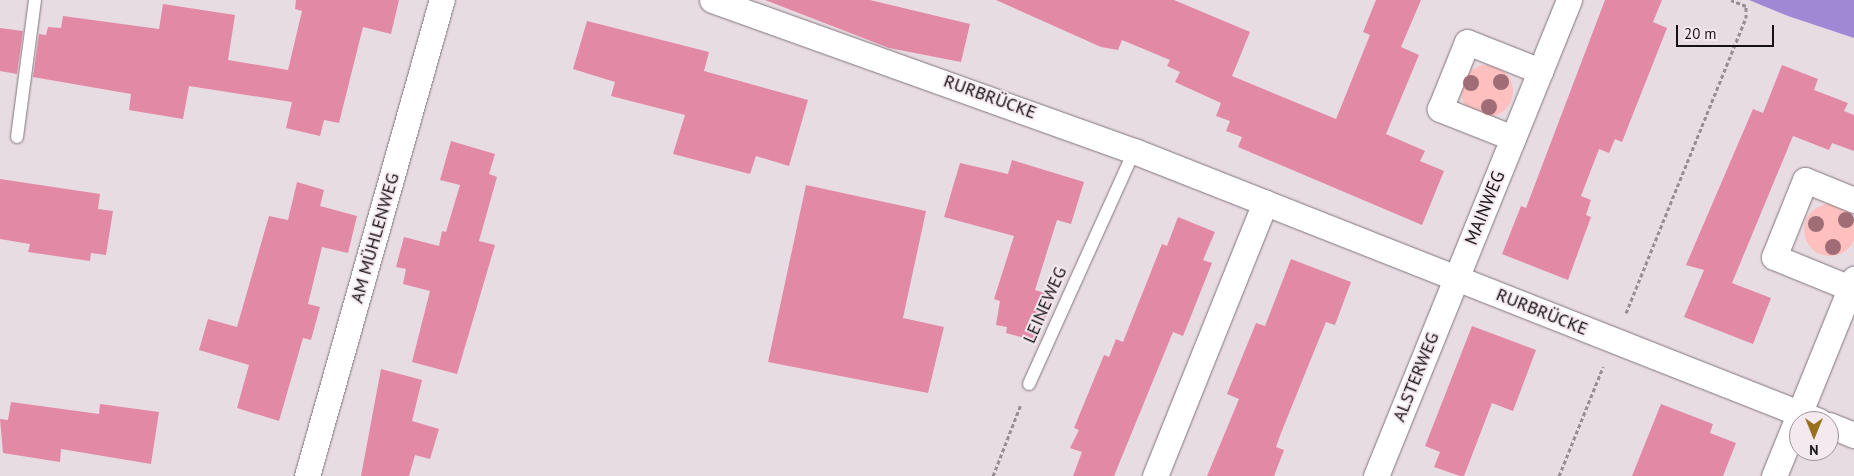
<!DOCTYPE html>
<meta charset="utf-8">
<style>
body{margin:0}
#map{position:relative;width:1854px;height:476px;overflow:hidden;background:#e8dce3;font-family:"PT Sans",sans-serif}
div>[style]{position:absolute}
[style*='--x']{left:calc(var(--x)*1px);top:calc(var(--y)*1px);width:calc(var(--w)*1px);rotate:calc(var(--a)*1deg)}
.green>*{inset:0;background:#fdc0bf}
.round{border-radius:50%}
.water>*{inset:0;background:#a188d5}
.building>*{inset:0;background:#e289a6}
.path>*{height:3px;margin-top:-1.5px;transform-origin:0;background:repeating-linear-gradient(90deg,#978e93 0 4px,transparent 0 6.5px)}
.roads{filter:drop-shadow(0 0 1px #81767d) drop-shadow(0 0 1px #81767d)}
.lane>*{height:12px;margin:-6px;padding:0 6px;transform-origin:6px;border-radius:6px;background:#fff}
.street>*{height:25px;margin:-12.5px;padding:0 12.5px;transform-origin:12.5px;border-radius:12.5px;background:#fff}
.trees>*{width:16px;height:16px;margin:-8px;border-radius:50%;background:#a06d76}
span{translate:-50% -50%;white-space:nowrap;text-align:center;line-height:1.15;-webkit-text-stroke:4px #f5e9f0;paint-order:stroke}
.street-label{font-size:18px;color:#161214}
.north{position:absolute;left:1789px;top:411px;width:50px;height:50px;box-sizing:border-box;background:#f5e9f0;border:1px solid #9c9398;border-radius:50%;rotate:180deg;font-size:14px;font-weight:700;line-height:20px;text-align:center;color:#161214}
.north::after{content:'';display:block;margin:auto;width:18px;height:22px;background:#986f1b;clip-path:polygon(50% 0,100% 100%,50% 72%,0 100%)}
.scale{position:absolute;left:1676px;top:25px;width:98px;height:22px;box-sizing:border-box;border:2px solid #161214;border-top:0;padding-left:6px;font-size:15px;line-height:18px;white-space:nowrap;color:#161214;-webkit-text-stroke:4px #f5e9f0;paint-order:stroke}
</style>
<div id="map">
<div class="green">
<i class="round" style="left:1461px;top:65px;width:52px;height:52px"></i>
<i class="round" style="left:1804px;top:204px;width:52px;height:52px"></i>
</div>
<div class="water">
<i style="clip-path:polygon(1749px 0,1854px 0,1854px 38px,1788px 16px)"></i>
</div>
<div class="building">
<i style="clip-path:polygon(296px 0,399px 0,391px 34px,363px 27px,339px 123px,324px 120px,320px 136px,286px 128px,292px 102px,189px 86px,183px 119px,129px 110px,131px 94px,33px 77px,39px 34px,46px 35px,48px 27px,61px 28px,63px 16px,159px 29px,163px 4px,235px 15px,228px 60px,288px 70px,302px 11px,295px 9px)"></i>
<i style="clip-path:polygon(765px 0,870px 0,970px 24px,961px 62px,889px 48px)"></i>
<i style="clip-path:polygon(996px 0,1174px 0,1250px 32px,1232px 76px,1336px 119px,1370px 35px,1363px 32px,1376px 0,1421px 0,1401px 47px,1419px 55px,1386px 134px,1425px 151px,1420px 161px,1444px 171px,1422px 225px,1238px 147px,1242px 137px,1226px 131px,1230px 121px,1216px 116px,1221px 103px,1175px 82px,1180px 72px,1167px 66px,1170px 60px,1122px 40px,1118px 50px,1101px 47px)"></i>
<i style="clip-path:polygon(1605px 0,1662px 0,1653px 22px,1667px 28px,1622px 142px,1615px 139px,1609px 153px,1599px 149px,1581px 196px,1591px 200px,1586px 215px,1591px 217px,1568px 280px,1502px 254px,1521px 206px,1526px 208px)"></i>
<i style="clip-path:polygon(587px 21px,709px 52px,704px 71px,808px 100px,789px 166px,756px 156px,750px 174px,673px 154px,685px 115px,611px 96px,615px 82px,573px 69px)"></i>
<i style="clip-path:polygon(0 28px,23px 31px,17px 74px,0 71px)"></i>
<i style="clip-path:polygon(1782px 65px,1818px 79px,1814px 90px,1848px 103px,1844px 111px,1854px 115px,1854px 151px,1832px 143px,1829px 150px,1793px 136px,1732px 283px,1771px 298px,1753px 344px,1684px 317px,1704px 270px,1686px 265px,1753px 109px,1763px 113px)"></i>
<i style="clip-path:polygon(451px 141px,495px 154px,489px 174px,497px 177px,479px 241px,495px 245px,457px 374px,412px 362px,430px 291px,403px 284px,406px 269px,396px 267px,404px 237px,439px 246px,442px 231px,446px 232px,460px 185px,440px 180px)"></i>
<i style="clip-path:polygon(1012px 160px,1084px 182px,1071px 224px,1057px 220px,1035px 290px,1054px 296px,1036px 341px,1006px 333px,1007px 327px,996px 325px,1000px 301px,994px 299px,1014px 236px,944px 217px,960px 163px,1008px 174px)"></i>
<i style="clip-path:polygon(0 179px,100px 194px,98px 209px,113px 211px,106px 255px,91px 253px,90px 261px,28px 252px,30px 244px,0 239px)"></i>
<i style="clip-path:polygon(297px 182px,324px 190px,320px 206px,357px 216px,348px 253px,322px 247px,308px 304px,320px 307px,311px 340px,303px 338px,279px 421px,237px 408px,249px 365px,199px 350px,208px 319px,237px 327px,269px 216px,288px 220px)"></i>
<i style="clip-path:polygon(806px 185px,926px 211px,903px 318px,944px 327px,928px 393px,768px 362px)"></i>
<i style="clip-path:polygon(1178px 217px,1215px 232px,1203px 260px,1212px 263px,1183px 336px,1173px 332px,1114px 476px,1073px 476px,1082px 452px,1070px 448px,1079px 430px,1074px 428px,1104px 355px,1109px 357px,1116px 339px,1123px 342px,1162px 244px,1167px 246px)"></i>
<i style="clip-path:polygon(1291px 259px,1351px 282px,1335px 325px,1326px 322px,1281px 433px,1276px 447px,1284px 450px,1274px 476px,1207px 476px,1239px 399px,1227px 394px,1256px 323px,1265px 326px)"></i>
<i style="clip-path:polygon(1472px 326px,1536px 350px,1513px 411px,1492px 403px,1464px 476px,1460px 476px,1434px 467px,1440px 452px,1425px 446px)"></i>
<i style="clip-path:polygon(381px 369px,422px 380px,412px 421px,439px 429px,430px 459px,415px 455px,409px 476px,361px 476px)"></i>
<i style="clip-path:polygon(11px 402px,99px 414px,100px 404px,159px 412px,151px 464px,61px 449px,60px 462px,3px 453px,0 419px,8px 420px)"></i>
<i style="clip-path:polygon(1661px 404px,1713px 424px,1710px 433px,1736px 443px,1723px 476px,1632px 476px)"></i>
</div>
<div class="path">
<i style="--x:1626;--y:313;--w:318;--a:-67.9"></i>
<i style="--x:1746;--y:18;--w:12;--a:-90"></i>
<i style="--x:1746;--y:6;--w:16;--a:-158"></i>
<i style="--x:993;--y:476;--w:77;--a:-68.7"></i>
<i style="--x:1559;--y:476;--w:118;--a:-68"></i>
</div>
<div class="roads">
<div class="lane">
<i style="--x:17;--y:137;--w:138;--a:-82.5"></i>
<i style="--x:1029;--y:384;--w:256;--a:-65.7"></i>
</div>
<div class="street">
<i style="--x:712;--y:0;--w:448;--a:19.7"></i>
<i style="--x:1134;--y:151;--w:736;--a:21.51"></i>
<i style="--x:1513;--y:138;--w:79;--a:-158.3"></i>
<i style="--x:1440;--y:109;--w:72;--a:-68.1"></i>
<i style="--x:1467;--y:42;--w:79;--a:21.7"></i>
<i style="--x:1850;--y:288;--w:82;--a:-157.8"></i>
<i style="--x:1774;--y:257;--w:83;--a:-68.1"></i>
<i style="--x:1805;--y:180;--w:53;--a:22.2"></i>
<i style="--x:1829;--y:425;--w:27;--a:22"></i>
<i style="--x:307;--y:476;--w:495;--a:-74.2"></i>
<i style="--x:1155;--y:476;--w:295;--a:-68.1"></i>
<i style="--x:1376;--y:476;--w:514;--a:-67.93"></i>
<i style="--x:1774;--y:476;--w:213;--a:-67.9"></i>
</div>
</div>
<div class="trees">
<i style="left:1501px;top:82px"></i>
<i style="left:1471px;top:83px"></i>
<i style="left:1489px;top:107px"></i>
<i style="left:1846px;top:220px"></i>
<i style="left:1816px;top:224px"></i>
<i style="left:1833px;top:247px"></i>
</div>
<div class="street-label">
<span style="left:990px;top:97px;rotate:20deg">RURBRÜCKE</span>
<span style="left:1485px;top:208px;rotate:-68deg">MAINWEG</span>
<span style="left:375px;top:238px;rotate:-74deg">AM MÜHLENWEG</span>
<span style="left:1045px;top:305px;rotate:-66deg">LEINEWEG</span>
<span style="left:1542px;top:312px;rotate:22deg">RURBRÜCKE</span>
<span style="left:1416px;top:377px;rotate:-68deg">ALSTERWEG</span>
</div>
<div class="north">N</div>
<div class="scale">20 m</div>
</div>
